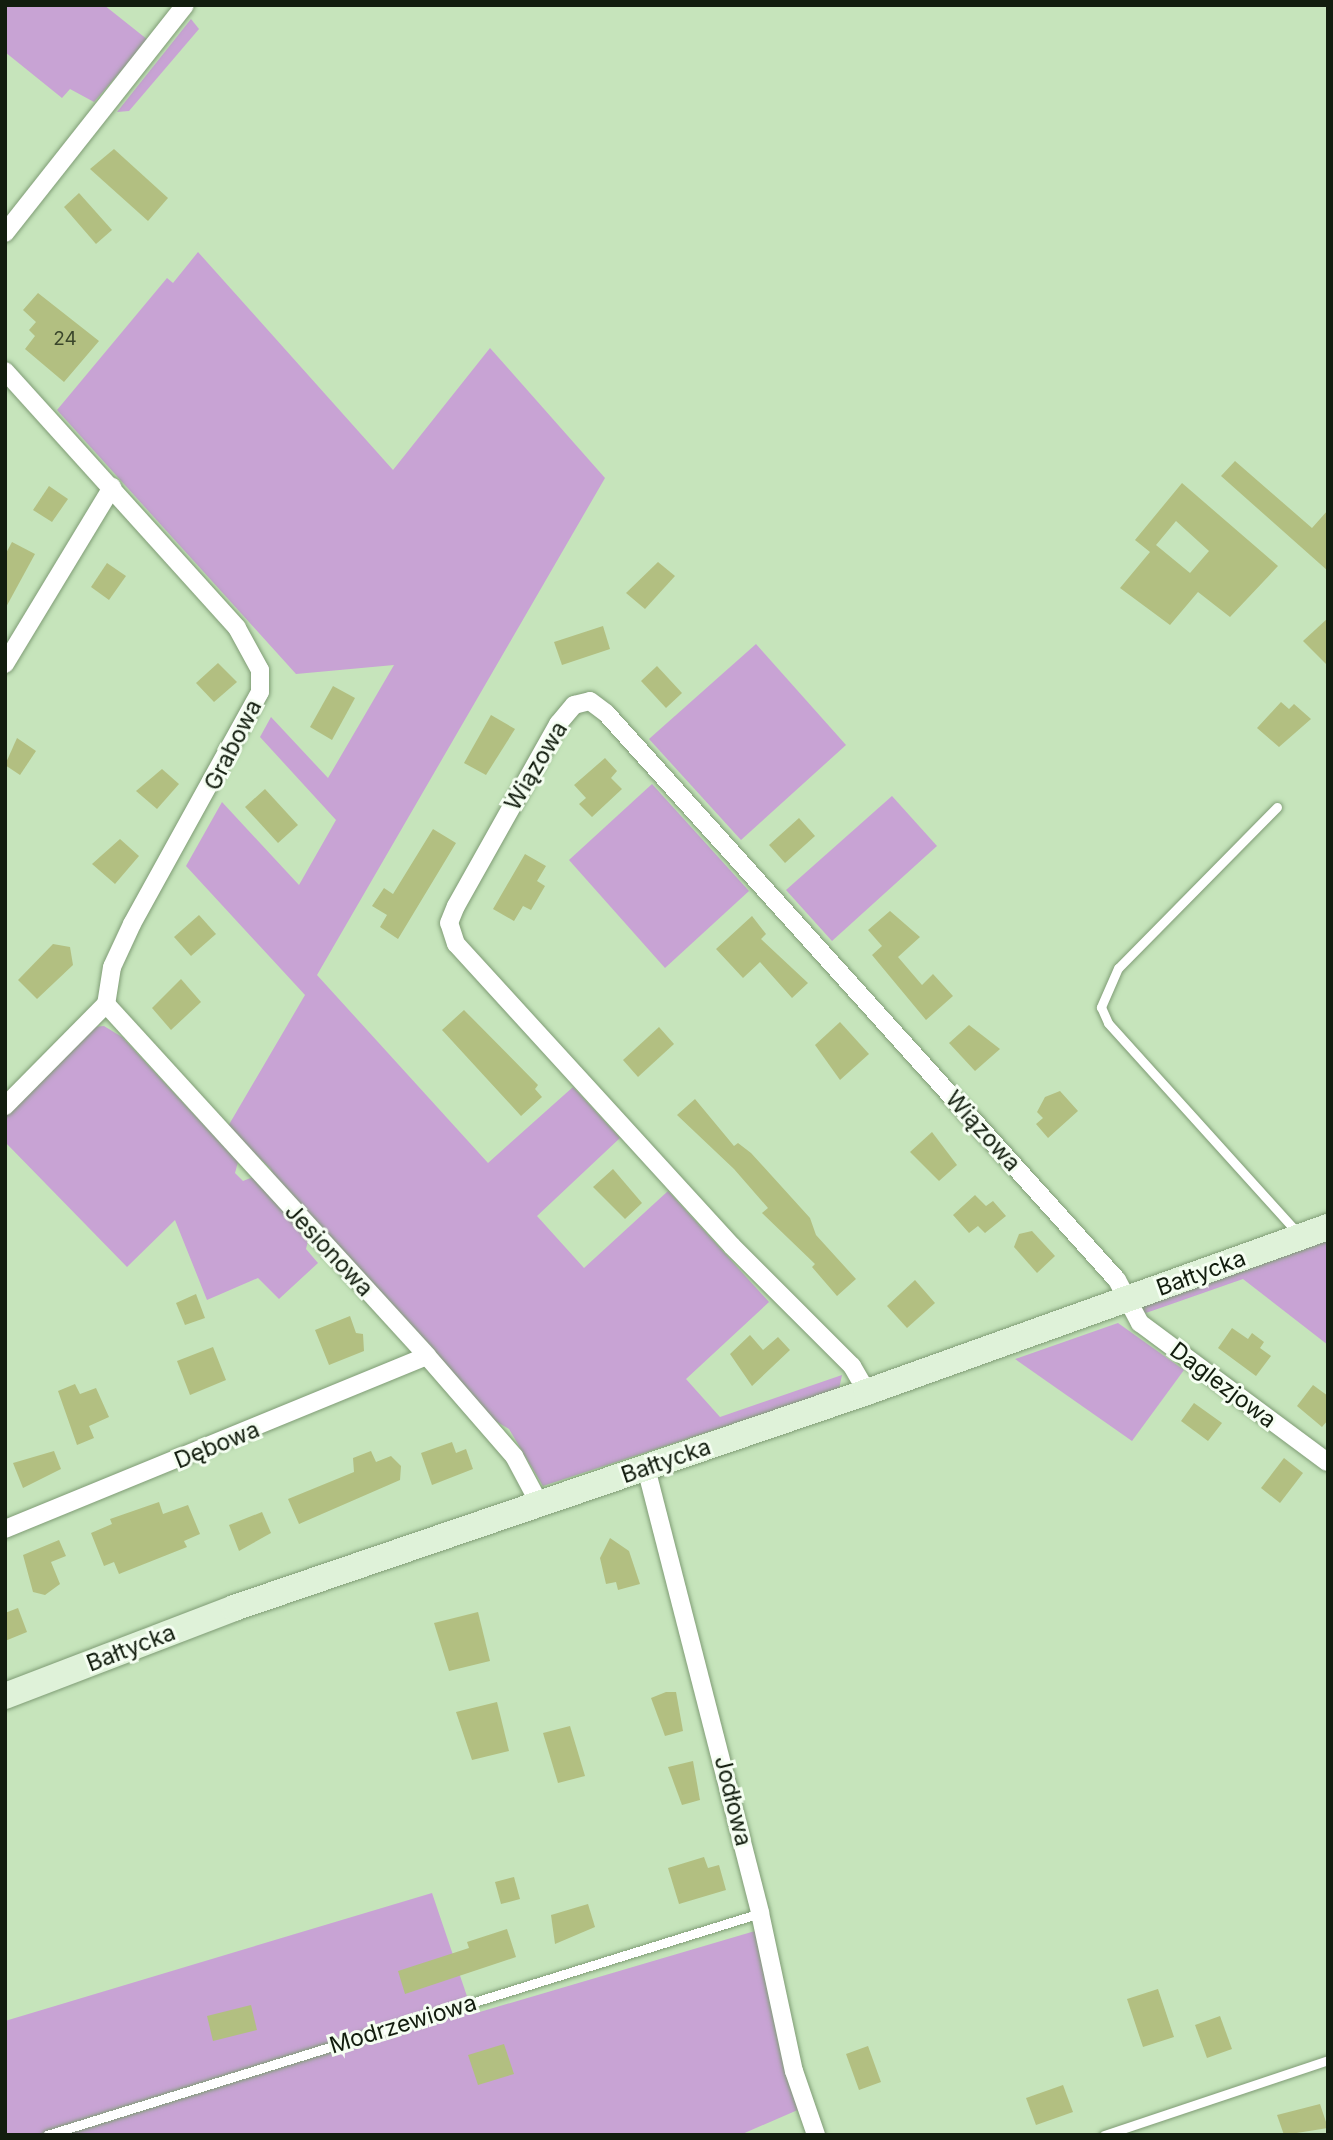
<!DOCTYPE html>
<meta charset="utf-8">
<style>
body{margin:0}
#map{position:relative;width:1333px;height:2140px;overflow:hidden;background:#c6e4bb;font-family:Inter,sans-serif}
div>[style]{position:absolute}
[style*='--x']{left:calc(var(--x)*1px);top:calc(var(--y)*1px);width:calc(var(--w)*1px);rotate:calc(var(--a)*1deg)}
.green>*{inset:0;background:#c8a3d4}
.building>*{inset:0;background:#b2bf81}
.roads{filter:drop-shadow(0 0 2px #7f9c75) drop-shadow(0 0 2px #7f9c75)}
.lane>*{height:9px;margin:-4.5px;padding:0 4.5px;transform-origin:4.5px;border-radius:4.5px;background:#fff}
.street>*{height:18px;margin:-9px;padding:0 9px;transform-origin:9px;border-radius:9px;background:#fff}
.secondary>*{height:26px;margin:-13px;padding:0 13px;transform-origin:13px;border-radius:13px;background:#dff2d9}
span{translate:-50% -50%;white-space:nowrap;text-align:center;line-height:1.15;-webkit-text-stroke:6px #f5fef2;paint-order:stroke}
.number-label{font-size:19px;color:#3a462b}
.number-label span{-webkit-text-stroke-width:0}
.street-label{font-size:23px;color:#121d0e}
.frame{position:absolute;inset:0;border:7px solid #121d0e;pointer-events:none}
</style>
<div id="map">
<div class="green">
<i style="clip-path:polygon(5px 5px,104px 5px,148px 40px,94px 102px,70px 89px,62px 98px,5px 52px)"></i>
<i style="clip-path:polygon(191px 19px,199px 29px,129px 111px,117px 112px)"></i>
<i style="clip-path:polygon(198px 252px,393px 470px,490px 348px,605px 478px,317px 975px,488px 1163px,573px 1087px,620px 1138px,537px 1216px,584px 1268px,668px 1191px,769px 1302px,686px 1379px,720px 1417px,842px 1375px,839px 1389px,543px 1486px,509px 1429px,492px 1419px,280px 1186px,270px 1168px,227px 1128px,305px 995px,186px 866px,222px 802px,299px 885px,336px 820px,260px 737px,271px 717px,328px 778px,394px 665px,296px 674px,57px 410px,167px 278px,173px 283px)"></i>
<i style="clip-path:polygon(756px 644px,846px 745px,741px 840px,649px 739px)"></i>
<i style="clip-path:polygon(652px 784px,749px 891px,665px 968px,569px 860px)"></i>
<i style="clip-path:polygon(892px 796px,937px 846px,832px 941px,786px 890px)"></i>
<i style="clip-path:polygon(104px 1026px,122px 1037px,238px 1162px,235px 1173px,243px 1181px,253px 1177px,309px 1237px,306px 1249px,318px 1263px,279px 1299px,258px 1278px,207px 1300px,175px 1220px,127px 1267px,5px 1142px,5px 1113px,93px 1027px)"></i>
<i style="clip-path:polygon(1328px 1236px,1328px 1345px,1243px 1279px,1143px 1314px,1143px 1305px)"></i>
<i style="clip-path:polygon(1118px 1323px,1184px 1370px,1132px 1441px,1015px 1359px)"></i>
<i style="clip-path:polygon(432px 1893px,473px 2014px,755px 1931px,800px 2109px,740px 2135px,5px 2135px,5px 2021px)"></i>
</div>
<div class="building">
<i style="clip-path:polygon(114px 149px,168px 198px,148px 221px,90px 169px)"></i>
<i style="clip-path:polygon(79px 193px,112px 230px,96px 244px,64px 207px)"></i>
<i style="clip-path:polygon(38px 293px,99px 341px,64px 382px,25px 349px,35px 336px,29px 330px,36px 322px,23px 310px)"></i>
<i style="clip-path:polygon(1235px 461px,1312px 528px,1328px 510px,1328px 571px,1221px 476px)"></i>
<i style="clip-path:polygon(evenodd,1182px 483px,1278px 566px,1230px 617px,1198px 592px,1170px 625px,1120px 588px,1150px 552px,1135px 540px,1182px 483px,1176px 521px,1209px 551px,1190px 573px,1156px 545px,1176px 521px)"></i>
<i style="clip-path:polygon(49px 486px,68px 499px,52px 522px,33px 510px)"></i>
<i style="clip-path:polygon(12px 542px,35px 554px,5px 609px,5px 555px)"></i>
<i style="clip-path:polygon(658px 562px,675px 576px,645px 609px,626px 593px)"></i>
<i style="clip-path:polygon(107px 563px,126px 576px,109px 600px,91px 587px)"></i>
<i style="clip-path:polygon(1328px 618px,1328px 666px,1303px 641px)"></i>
<i style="clip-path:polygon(603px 626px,610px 649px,562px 665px,554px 642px)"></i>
<i style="clip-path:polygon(218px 663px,237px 682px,214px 702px,196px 683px)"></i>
<i style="clip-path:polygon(657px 666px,682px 693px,666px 708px,641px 681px)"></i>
<i style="clip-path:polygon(333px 686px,355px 698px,332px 740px,310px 727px)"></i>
<i style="clip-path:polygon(1281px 702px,1289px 709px,1294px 704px,1311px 719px,1279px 747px,1257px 728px)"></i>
<i style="clip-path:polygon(491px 715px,515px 729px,486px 775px,464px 763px)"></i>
<i style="clip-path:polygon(17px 738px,36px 751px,20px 775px,5px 765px)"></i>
<i style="clip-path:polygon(605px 758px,617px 771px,611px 778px,622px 789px,592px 817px,579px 804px,586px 798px,574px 785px)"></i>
<i style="clip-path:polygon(162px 769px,179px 784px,157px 809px,136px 791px)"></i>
<i style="clip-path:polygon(265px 789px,298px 825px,278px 843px,245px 807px)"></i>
<i style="clip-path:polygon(799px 818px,815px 836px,785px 863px,769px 845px)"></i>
<i style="clip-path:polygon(433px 829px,456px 843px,398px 939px,380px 927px,387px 915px,372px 906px,384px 888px,393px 894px)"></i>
<i style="clip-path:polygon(120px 839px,139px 856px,115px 884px,92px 864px)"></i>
<i style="clip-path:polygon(525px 854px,546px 866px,537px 881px,545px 886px,531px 910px,523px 906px,514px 921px,493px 909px)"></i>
<i style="clip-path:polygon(890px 911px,920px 937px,898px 957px,922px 985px,933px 974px,953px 996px,926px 1020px,872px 955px,882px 946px,868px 930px)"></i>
<i style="clip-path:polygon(199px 915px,216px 934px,191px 956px,174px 937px)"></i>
<i style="clip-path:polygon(752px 916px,766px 934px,761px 939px,808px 983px,792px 998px,760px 962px,743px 978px,716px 949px)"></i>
<i style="clip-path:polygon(53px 944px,70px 947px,73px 965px,37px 999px,18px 980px)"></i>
<i style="clip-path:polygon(181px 979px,201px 1002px,171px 1030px,152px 1008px)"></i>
<i style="clip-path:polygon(464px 1010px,538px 1085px,535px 1089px,542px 1097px,521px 1116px,442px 1030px)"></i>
<i style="clip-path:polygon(840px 1022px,869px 1054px,840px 1080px,815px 1045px)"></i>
<i style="clip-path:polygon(969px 1025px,1000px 1049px,975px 1071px,949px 1043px)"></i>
<i style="clip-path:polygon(659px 1027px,674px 1044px,638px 1077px,623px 1060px)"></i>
<i style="clip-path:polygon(1060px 1091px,1078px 1111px,1048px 1138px,1036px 1124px,1043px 1118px,1037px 1112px,1045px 1097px)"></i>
<i style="clip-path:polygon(695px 1099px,734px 1146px,738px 1143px,751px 1153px,810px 1218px,816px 1235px,856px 1279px,837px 1296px,812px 1267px,815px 1264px,762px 1213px,768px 1208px,734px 1169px,677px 1115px)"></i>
<i style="clip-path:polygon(932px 1132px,957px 1165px,939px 1181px,910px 1152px)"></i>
<i style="clip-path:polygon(613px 1169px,642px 1203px,625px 1219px,593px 1187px)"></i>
<i style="clip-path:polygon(975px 1195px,986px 1206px,993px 1201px,1006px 1216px,985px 1233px,978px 1226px,969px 1233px,953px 1215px)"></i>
<i style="clip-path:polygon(1032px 1231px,1055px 1256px,1037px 1273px,1014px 1247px,1019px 1234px)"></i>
<i style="clip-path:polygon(915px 1280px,935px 1303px,907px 1328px,887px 1306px)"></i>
<i style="clip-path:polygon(196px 1294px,205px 1318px,185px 1325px,176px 1303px)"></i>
<i style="clip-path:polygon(350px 1316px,356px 1333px,363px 1334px,364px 1351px,329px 1365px,315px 1330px)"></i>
<i style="clip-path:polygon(1232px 1328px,1248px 1339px,1252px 1333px,1264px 1342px,1260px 1348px,1271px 1356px,1256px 1376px,1218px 1348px)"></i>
<i style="clip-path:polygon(750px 1335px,763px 1350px,778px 1337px,790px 1350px,752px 1386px,730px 1354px)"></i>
<i style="clip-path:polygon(213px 1347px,226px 1380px,190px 1395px,177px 1361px)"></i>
<i style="clip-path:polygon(75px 1384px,80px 1394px,96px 1388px,109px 1417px,89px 1426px,94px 1438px,77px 1445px,58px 1391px)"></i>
<i style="clip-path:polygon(1313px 1385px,1328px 1396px,1328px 1420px,1322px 1427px,1297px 1406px)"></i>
<i style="clip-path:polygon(1194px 1403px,1222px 1423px,1208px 1441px,1181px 1421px)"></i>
<i style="clip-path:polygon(452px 1442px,456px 1453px,466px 1449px,473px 1469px,432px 1485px,421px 1453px)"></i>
<i style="clip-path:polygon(54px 1451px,61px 1469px,23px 1488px,13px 1463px)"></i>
<i style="clip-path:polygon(371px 1451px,376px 1462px,391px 1456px,401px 1466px,400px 1480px,299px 1524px,288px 1499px,354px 1472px,353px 1458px)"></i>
<i style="clip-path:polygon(1284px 1458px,1303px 1473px,1280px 1503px,1261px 1488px)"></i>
<i style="clip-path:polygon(159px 1502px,163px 1514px,188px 1505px,200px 1534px,184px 1541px,187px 1547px,119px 1574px,114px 1562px,104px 1566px,91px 1533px,112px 1524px,110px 1519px)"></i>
<i style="clip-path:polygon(262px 1512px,271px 1533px,239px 1551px,229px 1525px)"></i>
<i style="clip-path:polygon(610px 1538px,629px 1551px,640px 1584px,618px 1590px,616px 1582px,606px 1584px,600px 1558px)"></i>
<i style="clip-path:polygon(59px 1540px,66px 1556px,51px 1562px,60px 1584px,45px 1595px,33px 1592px,23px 1555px)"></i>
<i style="clip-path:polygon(18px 1608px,27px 1632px,5px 1641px,5px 1613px)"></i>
<i style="clip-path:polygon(478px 1612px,490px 1661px,449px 1671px,434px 1623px)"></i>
<i style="clip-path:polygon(666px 1692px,676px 1692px,683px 1731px,665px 1736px,651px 1698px)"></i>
<i style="clip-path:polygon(497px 1702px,509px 1751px,472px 1760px,456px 1712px)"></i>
<i style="clip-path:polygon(570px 1726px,585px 1776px,558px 1783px,543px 1733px)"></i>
<i style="clip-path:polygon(693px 1761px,700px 1800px,682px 1805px,668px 1767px)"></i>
<i style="clip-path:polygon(704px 1857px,708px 1868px,719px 1865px,726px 1890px,679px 1904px,668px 1868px)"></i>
<i style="clip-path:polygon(514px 1877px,520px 1899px,501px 1904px,495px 1882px)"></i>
<i style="clip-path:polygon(588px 1904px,595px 1927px,555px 1944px,551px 1915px)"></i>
<i style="clip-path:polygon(507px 1929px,516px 1957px,405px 1994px,398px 1971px,469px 1948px,467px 1942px)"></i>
<i style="clip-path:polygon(1158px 1989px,1174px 2037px,1143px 2047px,1127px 1999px)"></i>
<i style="clip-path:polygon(251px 2005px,257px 2030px,213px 2041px,207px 2016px)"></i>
<i style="clip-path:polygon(1220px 2016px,1232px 2049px,1207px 2058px,1195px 2025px)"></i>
<i style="clip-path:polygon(504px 2044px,514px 2074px,478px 2085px,468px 2055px)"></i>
<i style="clip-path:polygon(868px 2046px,881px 2082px,859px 2090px,846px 2054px)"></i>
<i style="clip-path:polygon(1063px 2085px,1073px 2112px,1036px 2125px,1026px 2098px)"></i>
<i style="clip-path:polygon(1320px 2104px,1328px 2128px,1284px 2135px,1277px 2115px)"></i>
</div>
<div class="roads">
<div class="lane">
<i style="--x:1277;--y:807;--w:226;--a:134.6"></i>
<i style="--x:1118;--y:968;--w:43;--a:113.6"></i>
<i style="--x:1101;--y:1007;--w:17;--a:66"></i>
<i style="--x:1108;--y:1023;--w:283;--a:47.9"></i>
<i style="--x:47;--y:2135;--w:747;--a:-17.29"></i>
<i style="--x:1104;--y:2135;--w:236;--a:-18.5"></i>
</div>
<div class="street">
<i style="--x:5;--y:233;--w:290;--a:-51.7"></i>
<i style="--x:5;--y:371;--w:346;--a:47.9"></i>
<i style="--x:237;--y:628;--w:48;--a:61.3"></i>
<i style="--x:260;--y:670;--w:22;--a:90"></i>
<i style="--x:260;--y:692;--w:265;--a:118.9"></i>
<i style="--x:132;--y:924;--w:47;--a:114.9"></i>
<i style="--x:112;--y:967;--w:37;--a:99"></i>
<i style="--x:106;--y:1004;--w:144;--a:134.7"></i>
<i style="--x:5;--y:664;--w:207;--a:-58.8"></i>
<i style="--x:106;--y:1004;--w:476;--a:47.6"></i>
<i style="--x:427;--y:1356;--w:133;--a:49"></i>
<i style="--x:514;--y:1456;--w:55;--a:62"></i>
<i style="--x:867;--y:1392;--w:30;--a:-120"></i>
<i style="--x:852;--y:1366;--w:170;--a:-135"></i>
<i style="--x:732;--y:1246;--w:409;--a:-132.4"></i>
<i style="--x:456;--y:944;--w:22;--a:-108"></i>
<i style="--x:449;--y:923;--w:18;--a:-68"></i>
<i style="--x:456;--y:906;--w:209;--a:-60.7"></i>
<i style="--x:558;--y:724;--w:25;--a:-50"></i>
<i style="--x:574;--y:705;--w:16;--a:-14"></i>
<i style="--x:590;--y:701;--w:20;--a:37"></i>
<i style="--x:606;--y:713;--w:763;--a:47.97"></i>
<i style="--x:1117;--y:1280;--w:49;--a:61.9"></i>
<i style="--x:1140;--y:1323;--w:233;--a:36.6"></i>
<i style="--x:646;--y:1468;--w:459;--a:75.6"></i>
<i style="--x:760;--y:1913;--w:162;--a:77.9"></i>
<i style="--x:794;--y:2071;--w:68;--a:71"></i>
<i style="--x:5;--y:1529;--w:456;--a:-22.3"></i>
</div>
<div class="secondary">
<i style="--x:5;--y:1696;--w:245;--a:-21"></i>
<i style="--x:234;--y:1608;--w:669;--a:-18.84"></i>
<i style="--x:867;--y:1392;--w:490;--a:-19.7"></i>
</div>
</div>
<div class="number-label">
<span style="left:65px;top:339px">24</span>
</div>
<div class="street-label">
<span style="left:233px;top:745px;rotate:-63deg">Grabowa</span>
<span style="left:536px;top:766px;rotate:-59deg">Wiązowa</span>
<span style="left:983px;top:1131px;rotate:48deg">Wiązowa</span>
<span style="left:329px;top:1250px;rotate:47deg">Jesionowa</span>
<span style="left:1201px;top:1273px;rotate:-20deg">Bałtycka</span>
<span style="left:1223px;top:1385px;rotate:37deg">Daglezjowa</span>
<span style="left:217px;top:1445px;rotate:-22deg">Dębowa</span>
<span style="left:666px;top:1461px;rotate:-19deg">Bałtycka</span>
<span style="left:131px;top:1648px;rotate:-21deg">Bałtycka</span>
<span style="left:733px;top:1801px;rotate:76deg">Jodłowa</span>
<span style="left:403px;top:2024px;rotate:-17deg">Modrzewiowa</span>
</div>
<div class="frame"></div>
</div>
